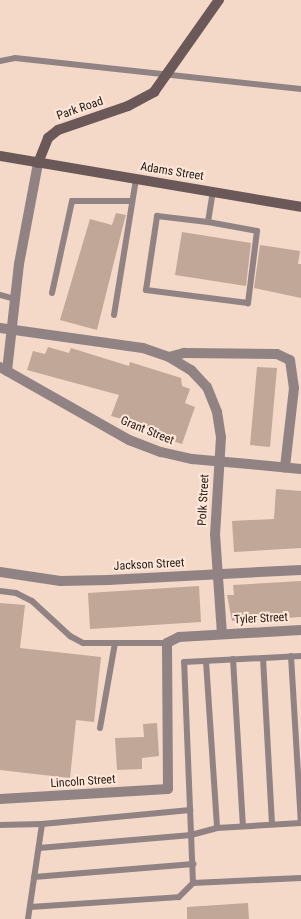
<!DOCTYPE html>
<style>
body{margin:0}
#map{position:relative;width:301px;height:919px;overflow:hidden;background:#f4d8c8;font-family:"Roboto Condensed",sans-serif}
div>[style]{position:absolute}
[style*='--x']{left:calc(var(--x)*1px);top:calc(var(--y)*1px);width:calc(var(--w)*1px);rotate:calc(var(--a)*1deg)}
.building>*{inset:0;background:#c1a797}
.lane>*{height:6px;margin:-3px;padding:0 3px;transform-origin:3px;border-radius:3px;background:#918383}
.street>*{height:10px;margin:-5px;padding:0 5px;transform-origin:5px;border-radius:5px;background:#918383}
.secondary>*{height:10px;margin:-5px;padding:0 5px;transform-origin:5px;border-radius:5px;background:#6b5858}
.street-bridge>*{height:10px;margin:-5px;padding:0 5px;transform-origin:5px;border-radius:5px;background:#918383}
span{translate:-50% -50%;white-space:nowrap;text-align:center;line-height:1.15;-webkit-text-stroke:4px #fde7d9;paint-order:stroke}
.street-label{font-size:12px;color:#251b16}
</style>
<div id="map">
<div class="building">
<i style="clip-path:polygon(116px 213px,126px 215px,125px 218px,97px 330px,60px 320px,90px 219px,112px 225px)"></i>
<i style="clip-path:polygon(182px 232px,251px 243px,246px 286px,175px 275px)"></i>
<i style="clip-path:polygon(260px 245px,300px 251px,298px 264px,301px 264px,301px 298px,254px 288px)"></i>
<i style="clip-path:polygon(48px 347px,69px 353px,71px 348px,129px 366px,130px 362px,181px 378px,182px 386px,190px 389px,185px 403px,195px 407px,182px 444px,121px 424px,122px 419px,111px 416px,119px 395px,27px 370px,33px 351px,45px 354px)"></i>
<i style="clip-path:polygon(257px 367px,277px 368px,270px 447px,250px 445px)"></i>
<i style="clip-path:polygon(276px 489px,301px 491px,301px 548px,234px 552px,232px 521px,274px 519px)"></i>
<i style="clip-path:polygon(301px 581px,301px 617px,232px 621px,227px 595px,234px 595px,233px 585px)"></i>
<i style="clip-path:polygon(199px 586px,201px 622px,90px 629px,88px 593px)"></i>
<i style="clip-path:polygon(0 603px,25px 605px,20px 648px,101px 657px,94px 722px,76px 720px,70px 778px,0 770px)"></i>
<i style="clip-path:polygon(157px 723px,159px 756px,142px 758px,142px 769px,117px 770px,115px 738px,144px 737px,143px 724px)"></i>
<i style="clip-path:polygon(248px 903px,249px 919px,187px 919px,187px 907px)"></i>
</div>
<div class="lane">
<i style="--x:0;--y:61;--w:15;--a:-11"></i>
<i style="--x:15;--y:58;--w:288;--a:6.2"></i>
<i style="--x:208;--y:222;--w:50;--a:10.4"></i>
<i style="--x:257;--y:231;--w:73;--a:97.1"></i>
<i style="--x:248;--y:303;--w:103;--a:-172.7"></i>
<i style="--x:146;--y:290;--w:75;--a:-81.5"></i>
<i style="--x:157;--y:216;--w:51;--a:6.7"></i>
<i style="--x:208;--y:222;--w:30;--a:-81"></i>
<i style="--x:52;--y:293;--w:94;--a:-77.7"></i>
<i style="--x:72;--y:201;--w:60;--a:0"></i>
<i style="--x:0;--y:295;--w:16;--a:15"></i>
<i style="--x:114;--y:315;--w:138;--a:-80.8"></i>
<i style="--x:0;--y:591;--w:16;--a:7"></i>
<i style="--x:16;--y:593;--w:18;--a:27"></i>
<i style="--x:32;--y:601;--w:52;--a:42.6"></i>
<i style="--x:70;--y:636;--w:15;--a:28"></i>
<i style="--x:83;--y:643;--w:84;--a:0"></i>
<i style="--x:291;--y:656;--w:167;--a:86.6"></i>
<i style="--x:263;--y:658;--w:166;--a:86.9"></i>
<i style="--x:233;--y:659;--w:167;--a:86.6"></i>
<i style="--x:206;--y:661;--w:167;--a:86.2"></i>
<i style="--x:100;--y:728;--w:86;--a:-80"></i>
<i style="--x:0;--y:825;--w:42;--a:-1.4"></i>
<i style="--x:42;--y:824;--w:149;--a:-5.4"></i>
<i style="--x:39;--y:848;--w:153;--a:-4.9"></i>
<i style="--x:191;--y:835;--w:27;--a:-15"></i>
<i style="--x:217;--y:828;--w:84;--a:-3.4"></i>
<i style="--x:34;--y:877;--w:160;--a:-4.7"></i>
<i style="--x:193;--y:883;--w:221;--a:-92.3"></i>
<i style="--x:184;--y:662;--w:117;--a:-2.9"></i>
<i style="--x:30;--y:907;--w:149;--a:-3.8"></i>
<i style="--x:179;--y:897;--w:20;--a:-45"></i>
<i style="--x:193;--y:883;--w:108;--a:-2.7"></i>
<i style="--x:28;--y:919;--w:96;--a:-81.6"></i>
</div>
<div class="street">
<i style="--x:0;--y:328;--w:144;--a:8"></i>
<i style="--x:143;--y:348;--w:28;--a:19"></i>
<i style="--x:169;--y:357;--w:26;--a:31"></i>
<i style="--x:191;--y:370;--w:23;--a:47"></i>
<i style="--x:207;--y:387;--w:27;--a:68"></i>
<i style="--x:217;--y:412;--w:25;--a:81"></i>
<i style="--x:221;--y:437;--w:97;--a:93.5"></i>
<i style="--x:215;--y:534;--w:100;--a:86"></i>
<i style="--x:169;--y:357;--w:16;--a:-15"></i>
<i style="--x:184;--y:353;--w:93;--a:0.6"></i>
<i style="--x:277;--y:354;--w:14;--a:25"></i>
<i style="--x:290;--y:360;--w:28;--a:82"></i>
<i style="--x:294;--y:388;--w:80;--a:96.5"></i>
<i style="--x:0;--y:367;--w:148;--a:29.5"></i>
<i style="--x:129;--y:440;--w:34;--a:21"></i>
<i style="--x:161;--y:452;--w:32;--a:13"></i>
<i style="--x:7;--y:371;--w:108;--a:-83.6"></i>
<i style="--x:19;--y:264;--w:103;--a:-79.3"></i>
<i style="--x:249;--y:464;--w:52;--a:5.5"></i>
<i style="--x:0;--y:572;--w:61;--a:8.5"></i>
<i style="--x:60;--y:581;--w:48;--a:-1.2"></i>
<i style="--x:108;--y:580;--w:193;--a:-3"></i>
<i style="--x:0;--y:799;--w:168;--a:-3.4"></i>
<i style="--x:168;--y:789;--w:146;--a:-90.4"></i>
<i style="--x:167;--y:643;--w:13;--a:-27"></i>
<i style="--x:179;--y:637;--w:122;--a:-3.3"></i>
</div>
<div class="secondary">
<i style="--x:0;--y:156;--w:305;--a:9.6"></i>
<i style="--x:38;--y:163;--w:27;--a:-68"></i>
<i style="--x:48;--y:138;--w:13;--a:-39"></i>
<i style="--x:58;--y:130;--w:74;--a:-18.9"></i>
<i style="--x:128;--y:106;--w:30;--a:-28"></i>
<i style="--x:154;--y:92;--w:113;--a:-54.8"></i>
</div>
<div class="street-bridge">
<i style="--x:192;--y:459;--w:57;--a:5"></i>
</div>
<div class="street-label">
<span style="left:80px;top:109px;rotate:-19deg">Park Road</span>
<span style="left:172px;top:172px;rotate:9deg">Adams Street</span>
<span style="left:147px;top:431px;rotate:22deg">Grant Street</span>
<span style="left:204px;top:500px;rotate:-87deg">Polk Street</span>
<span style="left:149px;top:565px;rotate:-3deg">Jackson Street</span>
<span style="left:261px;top:619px;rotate:-3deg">Tyler Street</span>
<span style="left:83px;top:782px;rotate:-4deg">Lincoln Street</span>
</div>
</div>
